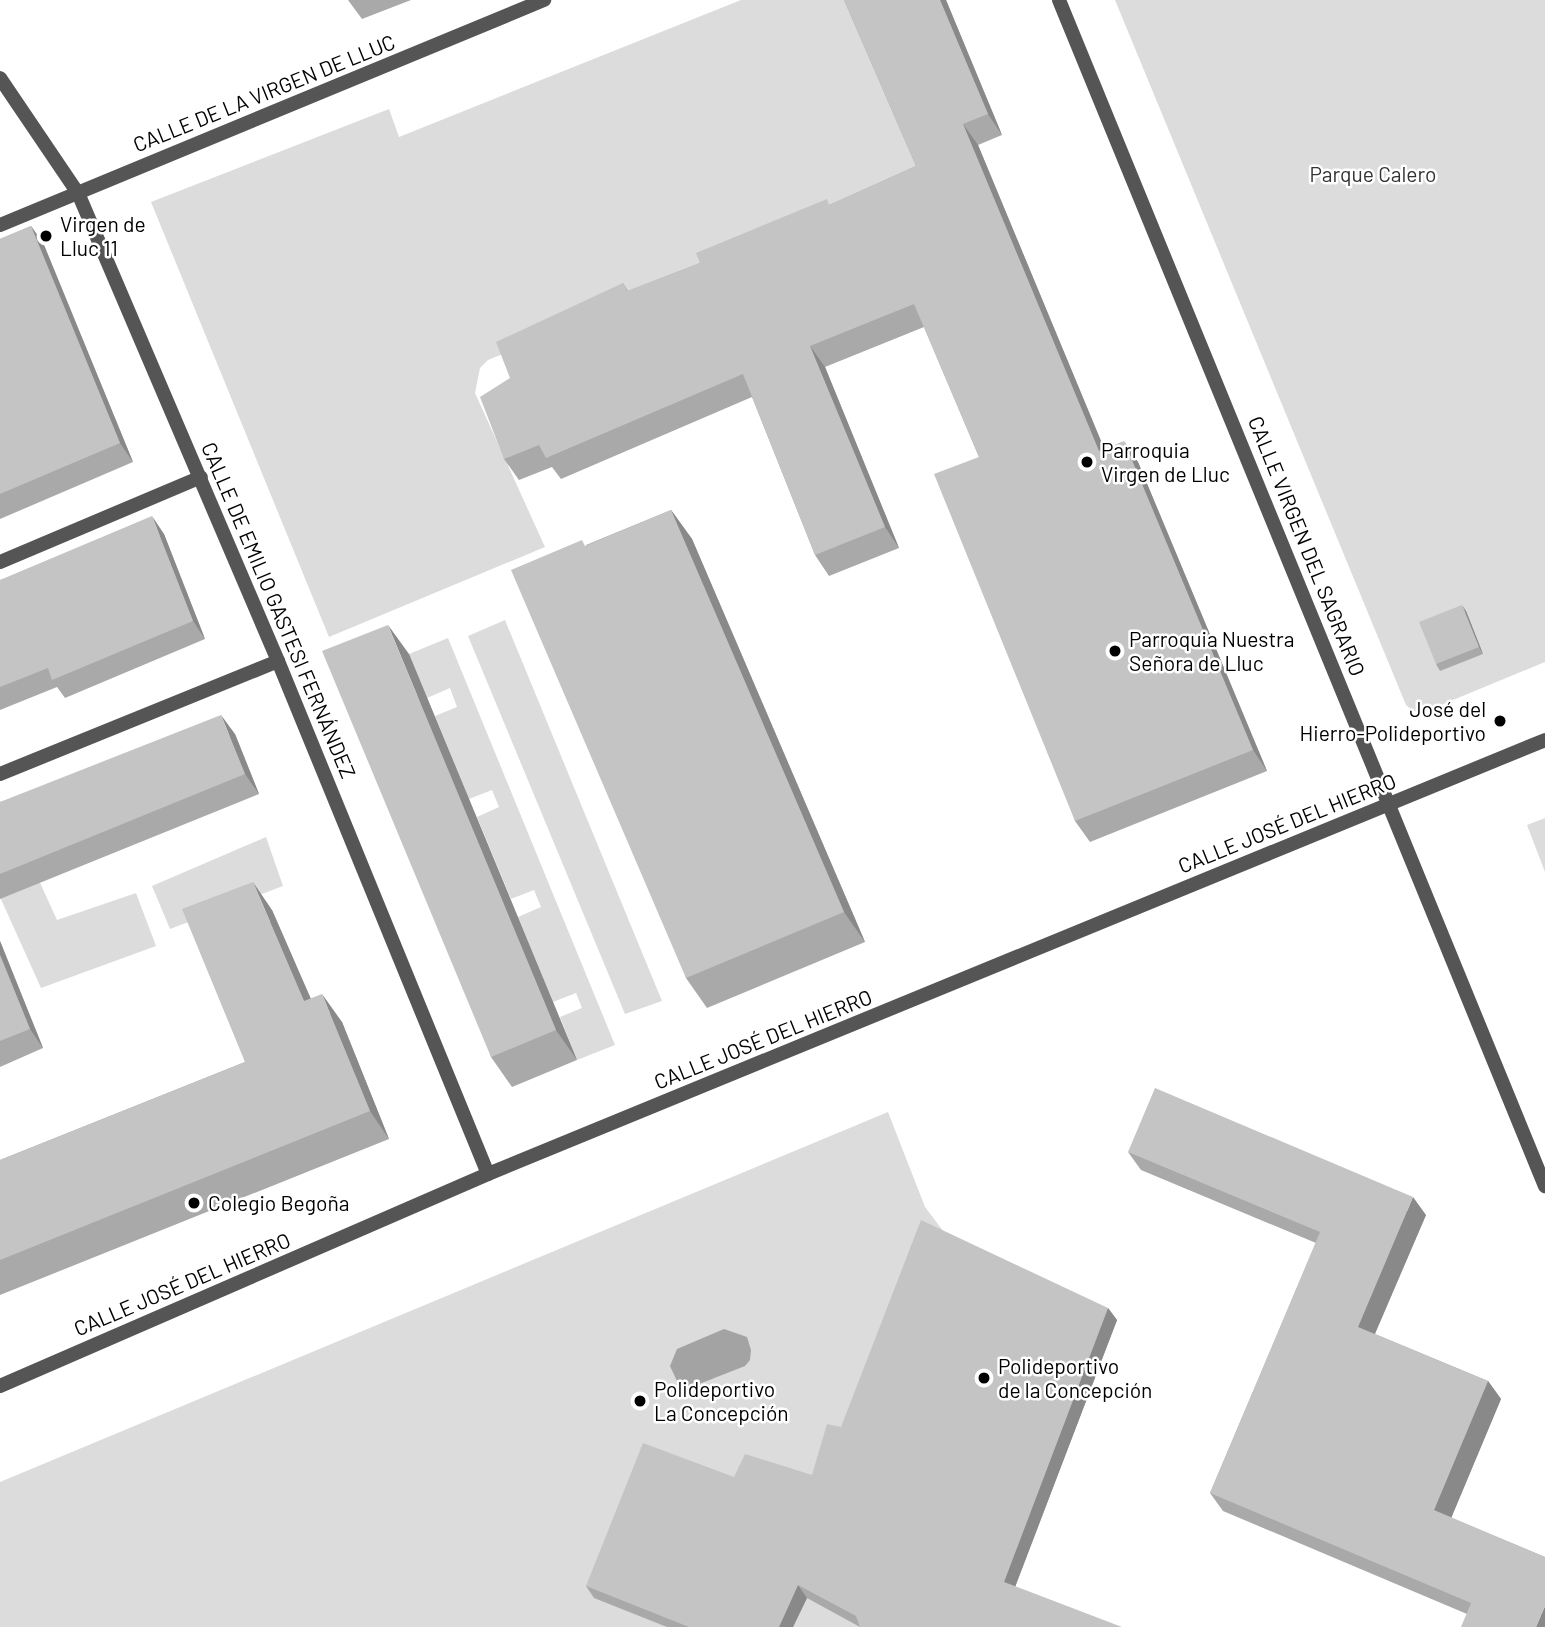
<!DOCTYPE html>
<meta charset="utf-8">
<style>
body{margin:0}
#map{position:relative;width:1545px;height:1627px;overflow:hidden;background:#fff;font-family:Barlow,sans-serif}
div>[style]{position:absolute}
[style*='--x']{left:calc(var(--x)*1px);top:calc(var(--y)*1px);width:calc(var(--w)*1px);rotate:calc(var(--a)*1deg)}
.green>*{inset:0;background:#dcdcdc}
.water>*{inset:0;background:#a3a3a3}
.minor>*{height:14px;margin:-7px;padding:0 7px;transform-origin:7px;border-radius:7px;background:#555}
.tertiary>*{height:14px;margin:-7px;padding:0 7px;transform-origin:7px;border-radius:7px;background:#555}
.wall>*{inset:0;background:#a9a9a9}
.shaded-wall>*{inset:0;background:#898989}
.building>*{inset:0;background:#c4c4c4}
.dots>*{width:19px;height:19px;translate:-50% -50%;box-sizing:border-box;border:4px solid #fff;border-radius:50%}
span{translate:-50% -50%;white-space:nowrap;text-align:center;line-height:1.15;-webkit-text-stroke:5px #fff;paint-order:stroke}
.street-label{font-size:21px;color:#000}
.park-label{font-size:21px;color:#333}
.poi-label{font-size:21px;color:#000}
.left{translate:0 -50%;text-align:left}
.right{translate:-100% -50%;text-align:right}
</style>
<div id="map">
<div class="green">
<i style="clip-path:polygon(741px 0,850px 0,927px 178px,488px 360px,480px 368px,475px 393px,545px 547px,329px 637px,151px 202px,389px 109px,399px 137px)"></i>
<i style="clip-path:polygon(1115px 0,1545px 0,1545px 662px,1424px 712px,1413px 711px,1406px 705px)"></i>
<i style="clip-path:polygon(505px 620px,662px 1001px,625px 1014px,468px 636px)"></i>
<i style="clip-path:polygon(448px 638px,615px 1045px,577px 1060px,560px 1017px,582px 1008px,576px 993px,553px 1002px,518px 917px,541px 907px,534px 890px,511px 899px,477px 817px,499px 807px,492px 790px,469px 799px,435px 716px,457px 707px,450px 688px,427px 698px,409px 654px)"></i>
<i style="clip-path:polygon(1545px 818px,1545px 872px,1527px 825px)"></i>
<i style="clip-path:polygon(11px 819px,57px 920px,136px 893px,156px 946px,41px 988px,0 897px,0 824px)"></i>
<i style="clip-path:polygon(266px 837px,283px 886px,170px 929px,152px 886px)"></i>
<i style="clip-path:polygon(888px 1112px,925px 1207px,950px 1240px,1117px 1320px,1012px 1594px,1098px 1627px,0 1627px,0 1482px)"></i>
</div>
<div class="water">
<i style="clip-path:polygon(724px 1329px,747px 1337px,751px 1350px,750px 1360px,745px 1366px,694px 1386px,684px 1386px,677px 1381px,670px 1366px,677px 1349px)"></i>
</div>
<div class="minor">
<i style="--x:0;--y:78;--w:139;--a:55.9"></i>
<i style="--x:78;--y:193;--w:509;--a:66.86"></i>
<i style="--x:278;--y:661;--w:554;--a:67.74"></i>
<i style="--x:0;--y:225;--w:589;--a:-22.47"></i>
<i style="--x:0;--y:562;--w:218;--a:-22.9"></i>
<i style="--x:0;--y:774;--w:300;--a:-22.1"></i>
</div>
<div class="tertiary">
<i style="--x:1059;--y:0;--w:1282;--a:67.72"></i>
<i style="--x:0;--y:1386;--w:532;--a:-23.48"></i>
<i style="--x:488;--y:1174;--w:1143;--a:-22.32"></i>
</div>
<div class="wall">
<i style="clip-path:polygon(348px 0,411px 0,362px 19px)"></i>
<i style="clip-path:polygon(844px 0,946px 0,1002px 135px,978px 145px,1104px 449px,1138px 462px,1267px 771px,1090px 842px,1075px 821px,979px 457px,924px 327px,825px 367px,899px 548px,829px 576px,815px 555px,752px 397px,561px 479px,552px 467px,519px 480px,504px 459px,510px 378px,623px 283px,628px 291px,700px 263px,916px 166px)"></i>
<i style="clip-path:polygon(31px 226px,44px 245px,133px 462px,0 519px,0 239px)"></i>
<i style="clip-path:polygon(671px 510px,692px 539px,865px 942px,707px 1008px,686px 978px,586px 545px)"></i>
<i style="clip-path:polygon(164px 534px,205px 639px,65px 698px,57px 687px,0 710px,0 580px)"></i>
<i style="clip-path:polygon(1466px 611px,1483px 654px,1440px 671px,1436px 664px)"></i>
<i style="clip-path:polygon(409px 654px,577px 1060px,512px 1087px,491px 1057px)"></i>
<i style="clip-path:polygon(235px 734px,259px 794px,0 899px,0 802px)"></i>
<i style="clip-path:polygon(272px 910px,311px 999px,342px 1022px,389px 1139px,0 1295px,0 1160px,245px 1062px)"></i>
<i style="clip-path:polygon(0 941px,43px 1048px,0 1067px)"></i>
<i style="clip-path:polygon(1128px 1152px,1426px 1215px,1375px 1334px,1488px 1381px,1501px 1399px,1451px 1518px,1545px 1557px,1467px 1614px,1223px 1511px,1210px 1493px,1316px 1243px,1141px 1170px)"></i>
<i style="clip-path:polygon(1108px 1308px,1117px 1320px,1015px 1587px,860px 1627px,807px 1598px,793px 1627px,667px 1627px,594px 1598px,586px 1586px,734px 1477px,812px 1475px,841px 1427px)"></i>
</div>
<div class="shaded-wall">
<i style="clip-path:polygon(940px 0,946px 0,1002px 135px,988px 114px)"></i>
<i style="clip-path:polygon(963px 124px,978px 145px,1114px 472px,1099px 451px)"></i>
<i style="clip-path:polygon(31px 226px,44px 245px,133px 462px,120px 443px)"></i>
<i style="clip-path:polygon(810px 346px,825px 367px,899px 548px,885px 527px)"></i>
<i style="clip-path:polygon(1124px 441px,1138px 462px,1267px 771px,1253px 750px)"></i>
<i style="clip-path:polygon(671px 510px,692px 539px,865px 942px,844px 912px)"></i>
<i style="clip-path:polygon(152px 516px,164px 534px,205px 639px,193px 621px)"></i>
<i style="clip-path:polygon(1462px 605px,1466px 611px,1483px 654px,1479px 647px)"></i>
<i style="clip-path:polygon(388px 625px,409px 654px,577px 1060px,556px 1030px)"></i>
<i style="clip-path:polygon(221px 715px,235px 734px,259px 794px,245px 774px)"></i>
<i style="clip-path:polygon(253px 882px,272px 910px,324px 1029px,304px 1001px)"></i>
<i style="clip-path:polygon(0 941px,43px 1048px,30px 1029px,0 955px)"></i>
<i style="clip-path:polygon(322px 994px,342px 1022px,389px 1139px,370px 1111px)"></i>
<i style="clip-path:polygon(1413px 1197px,1426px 1215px,1370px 1345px,1358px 1327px)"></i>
<i style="clip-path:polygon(1108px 1308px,1117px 1320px,1012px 1595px,1004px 1582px)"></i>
<i style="clip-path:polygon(1488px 1381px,1501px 1399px,1447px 1528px,1434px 1510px)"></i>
<i style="clip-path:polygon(798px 1585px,807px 1598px,793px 1627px,779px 1627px)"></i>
<i style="clip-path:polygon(1545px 1606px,1545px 1627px,1536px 1627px)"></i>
</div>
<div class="building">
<i style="clip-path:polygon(844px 0,940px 0,988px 114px,963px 124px,1099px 451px,1124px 441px,1253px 750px,1075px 821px,934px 474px,979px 457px,914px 304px,810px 346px,885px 527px,815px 555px,743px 374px,546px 458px,539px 445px,504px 459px,480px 397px,510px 378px,496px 342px,623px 283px,627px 291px,700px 263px,696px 253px,827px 199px,829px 205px,916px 166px)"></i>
<i style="clip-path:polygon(31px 226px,120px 443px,0 494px,0 239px)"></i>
<i style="clip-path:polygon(671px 510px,844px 912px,686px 978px,511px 570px,582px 540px,585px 546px)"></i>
<i style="clip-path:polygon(152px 516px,193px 621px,52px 680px,48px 668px,0 687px,0 580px)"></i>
<i style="clip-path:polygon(1462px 605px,1479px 647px,1436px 664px,1419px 622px)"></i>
<i style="clip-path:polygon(388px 625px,556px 1030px,491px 1057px,322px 651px)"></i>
<i style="clip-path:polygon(221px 715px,245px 774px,0 874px,0 802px)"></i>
<i style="clip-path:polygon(253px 882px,304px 1001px,322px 994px,370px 1111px,0 1260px,0 1160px,245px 1062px,182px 909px)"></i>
<i style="clip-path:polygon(0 955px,30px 1029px,0 1041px)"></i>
<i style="clip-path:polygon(1155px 1088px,1413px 1197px,1358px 1327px,1488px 1381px,1434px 1510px,1545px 1557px,1545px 1606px,1536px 1627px,1461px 1627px,1471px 1603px,1210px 1493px,1320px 1232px,1128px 1152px)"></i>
<i style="clip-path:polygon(921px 1220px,1108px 1308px,1004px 1582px,1122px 1627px,860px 1627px,856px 1616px,798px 1585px,779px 1627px,689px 1627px,586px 1586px,643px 1443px,734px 1477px,745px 1454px,812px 1475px,827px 1424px,841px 1427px)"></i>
</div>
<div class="dots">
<i style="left:46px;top:236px;background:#000"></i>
<i style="left:1087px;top:462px;background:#000"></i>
<i style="left:1115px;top:651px;background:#000"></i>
<i style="left:1500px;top:721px;background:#000"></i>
<i style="left:194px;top:1203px;background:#000"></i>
<i style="left:984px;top:1378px;background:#000"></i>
<i style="left:640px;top:1401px;background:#000"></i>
</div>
<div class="street-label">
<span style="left:264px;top:93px;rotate:-22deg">CALLE DE LA VIRGEN DE LLUC</span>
<span style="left:1307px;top:546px;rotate:68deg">CALLE VIRGEN DEL SAGRARIO</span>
<span style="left:279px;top:610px;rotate:67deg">CALLE DE EMILIO GASTESI FERNÁNDEZ</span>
<span style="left:1287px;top:823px;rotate:-22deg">CALLE JOSÉ DEL HIERRO</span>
<span style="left:763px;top:1039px;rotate:-22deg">CALLE JOSÉ DEL HIERRO</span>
<span style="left:182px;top:1284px;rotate:-23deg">CALLE JOSÉ DEL HIERRO</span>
</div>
<div class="park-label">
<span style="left:1373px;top:174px">Parque Calero</span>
</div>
<div class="poi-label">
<span class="left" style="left:60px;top:236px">Virgen de<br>Lluc 11</span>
<span class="left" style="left:1101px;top:462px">Parroquia<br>Virgen de Lluc</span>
<span class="left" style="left:1129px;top:651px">Parroquia Nuestra<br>Señora de Lluc</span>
<span class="right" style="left:1486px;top:721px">José del<br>Hierro-Polideportivo</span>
<span class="left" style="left:208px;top:1203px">Colegio Begoña</span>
<span class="left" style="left:998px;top:1378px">Polideportivo<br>de la Concepción</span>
<span class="left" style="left:654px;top:1401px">Polideportivo<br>La Concepción</span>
</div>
</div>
